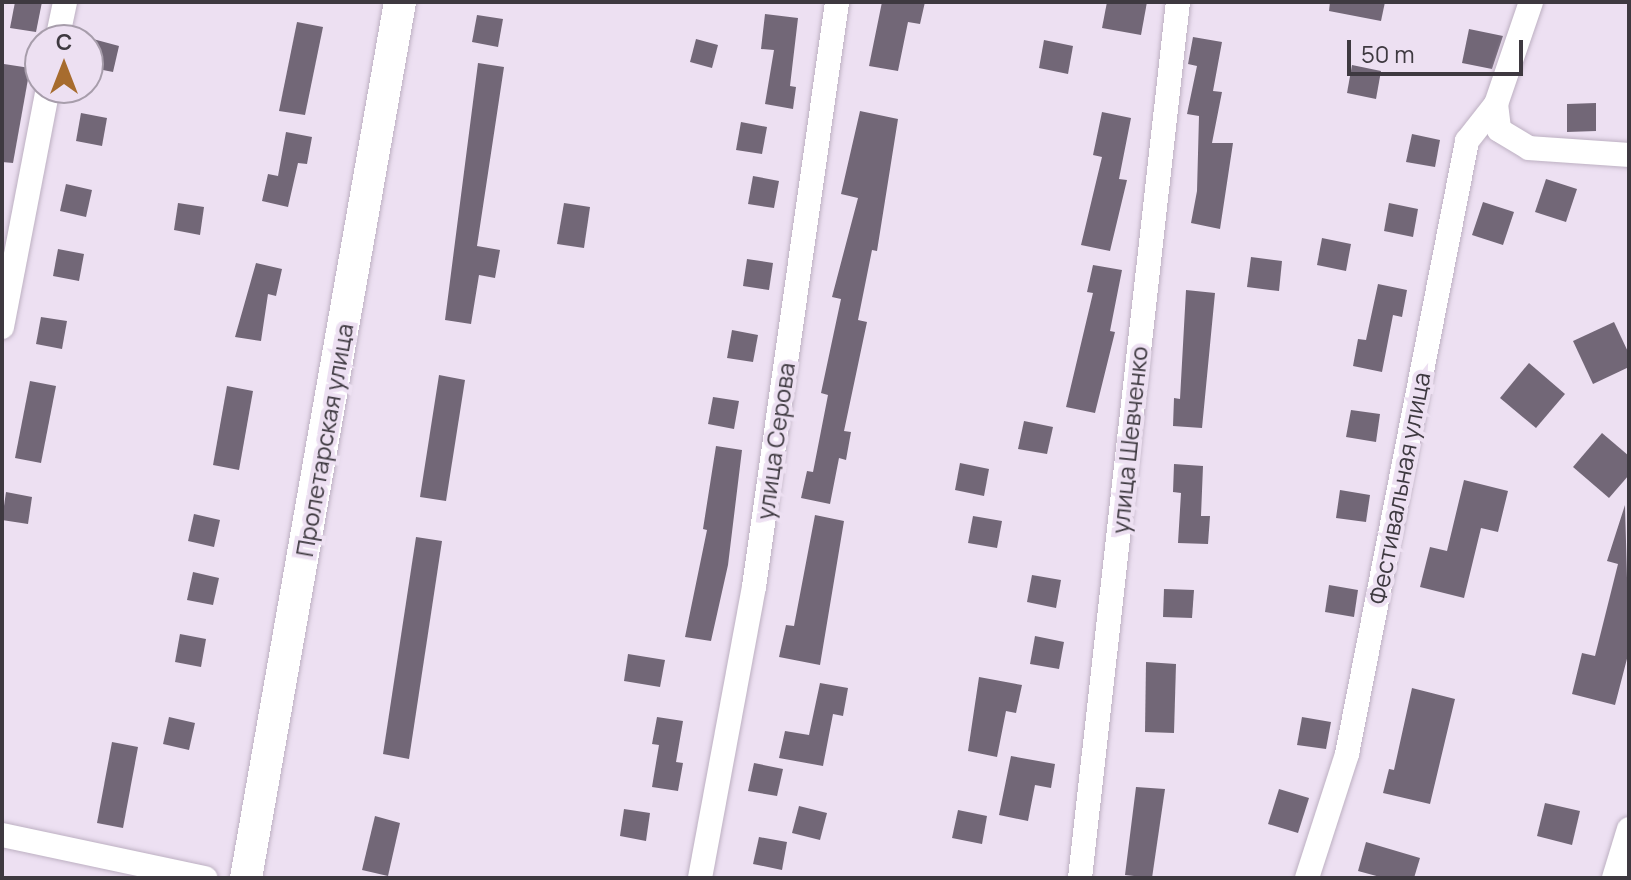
<!DOCTYPE html>
<meta charset="utf-8">
<style>
body{margin:0}
#map{position:relative;width:1631px;height:880px;overflow:hidden;background:#ede0f2;font-family:Manrope,sans-serif}
div>[style]{position:absolute}
[style*='--x']{left:calc(var(--x)*1px);top:calc(var(--y)*1px);width:calc(var(--w)*1px);rotate:calc(var(--a)*1deg)}
.building>*{inset:0;background:#726777}
.roads{filter:drop-shadow(0 0 2px #bdb0c2) drop-shadow(0 0 2px #bdb0c2)}
.minor>*{height:24px;margin:-12px;padding:0 12px;transform-origin:12px;border-radius:12px;background:#fff}
.secondary>*{height:32px;margin:-16px;padding:0 16px;transform-origin:16px;border-radius:16px;background:#fff}
span{translate:-50% -50%;white-space:nowrap;text-align:center;line-height:1.15;-webkit-text-stroke:8px #ede0f2;paint-order:stroke}
.street-label{font-size:24px;color:#3e3940}
.frame{position:absolute;inset:0;border:4px solid #3e3940;pointer-events:none}
.north{position:absolute;left:24px;top:24px;width:80px;height:80px;box-sizing:border-box;background:#ede0f2;border:2px solid #a79dab;border-radius:50%;rotate:0deg;font-size:22px;font-weight:700;line-height:32px;text-align:center;color:#3e3940}
.north::after{content:'';display:block;margin:auto;width:28px;height:36px;background:#a76c2e;clip-path:polygon(50% 0,100% 100%,50% 72%,0 100%)}
.scale{position:absolute;left:1347px;top:40px;width:176px;height:36px;box-sizing:border-box;border:4px solid #3e3940;border-top:0;padding-left:10px;font-size:24px;line-height:28px;white-space:nowrap;color:#3e3940;-webkit-text-stroke:6px #ede0f2;paint-order:stroke}
</style>
<div id="map">
<div class="building">
<i style="clip-path:polygon(15px 2px,42px 2px,36px 32px,10px 28px)"></i>
<i style="clip-path:polygon(882px 2px,925px 2px,920px 24px,908px 22px,898px 71px,869px 66px)"></i>
<i style="clip-path:polygon(1107px 2px,1147px 2px,1141px 35px,1102px 28px)"></i>
<i style="clip-path:polygon(1330px 2px,1385px 2px,1381px 21px,1329px 11px)"></i>
<i style="clip-path:polygon(765px 14px,798px 18px,790px 86px,796px 87px,793px 109px,765px 104px,774px 50px,761px 49px)"></i>
<i style="clip-path:polygon(477px 15px,503px 19px,498px 47px,472px 42px)"></i>
<i style="clip-path:polygon(297px 22px,323px 27px,305px 115px,279px 111px)"></i>
<i style="clip-path:polygon(1469px 29px,1503px 36px,1492px 69px,1462px 63px)"></i>
<i style="clip-path:polygon(1193px 37px,1222px 42px,1213px 91px,1222px 92px,1212px 143px,1233px 143px,1220px 229px,1191px 223px,1197px 191px,1199px 116px,1187px 114px,1197px 66px,1188px 64px)"></i>
<i style="clip-path:polygon(93px 39px,119px 46px,113px 72px,88px 67px)"></i>
<i style="clip-path:polygon(696px 39px,718px 45px,712px 68px,690px 62px)"></i>
<i style="clip-path:polygon(1044px 40px,1073px 46px,1068px 74px,1039px 68px)"></i>
<i style="clip-path:polygon(478px 63px,504px 67px,477px 246px,500px 250px,495px 278px,479px 275px,471px 324px,445px 320px)"></i>
<i style="clip-path:polygon(4px 64px,30px 68px,13px 163px,2px 162px)"></i>
<i style="clip-path:polygon(1352px 65px,1381px 71px,1376px 99px,1347px 93px)"></i>
<i style="clip-path:polygon(1596px 103px,1596px 131px,1567px 132px,1567px 104px)"></i>
<i style="clip-path:polygon(860px 111px,898px 119px,877px 251px,872px 250px,858px 320px,867px 322px,844px 431px,851px 432px,846px 460px,839px 458px,830px 504px,801px 498px,807px 471px,813px 472px,828px 395px,821px 393px,841px 299px,832px 297px,858px 198px,841px 194px)"></i>
<i style="clip-path:polygon(1102px 112px,1131px 118px,1119px 179px,1127px 180px,1110px 251px,1081px 245px,1102px 157px,1093px 155px)"></i>
<i style="clip-path:polygon(81px 113px,107px 118px,102px 146px,76px 141px)"></i>
<i style="clip-path:polygon(741px 122px,767px 127px,762px 154px,736px 150px)"></i>
<i style="clip-path:polygon(286px 132px,312px 137px,307px 164px,298px 163px,288px 207px,262px 201px,268px 174px,278px 176px)"></i>
<i style="clip-path:polygon(1412px 134px,1440px 140px,1435px 167px,1406px 162px)"></i>
<i style="clip-path:polygon(753px 176px,779px 181px,774px 208px,748px 204px)"></i>
<i style="clip-path:polygon(1546px 179px,1577px 189px,1566px 222px,1535px 212px)"></i>
<i style="clip-path:polygon(66px 184px,92px 190px,86px 217px,60px 211px)"></i>
<i style="clip-path:polygon(1483px 202px,1514px 212px,1503px 245px,1472px 235px)"></i>
<i style="clip-path:polygon(178px 203px,204px 207px,200px 235px,174px 230px)"></i>
<i style="clip-path:polygon(564px 203px,590px 207px,584px 248px,557px 244px)"></i>
<i style="clip-path:polygon(1389px 203px,1418px 209px,1413px 237px,1384px 231px)"></i>
<i style="clip-path:polygon(1322px 238px,1351px 244px,1346px 271px,1317px 265px)"></i>
<i style="clip-path:polygon(58px 249px,84px 254px,79px 281px,53px 276px)"></i>
<i style="clip-path:polygon(1251px 257px,1282px 261px,1279px 291px,1247px 287px)"></i>
<i style="clip-path:polygon(747px 259px,773px 263px,769px 290px,743px 286px)"></i>
<i style="clip-path:polygon(256px 263px,282px 269px,276px 296px,268px 294px,261px 341px,235px 337px)"></i>
<i style="clip-path:polygon(1093px 265px,1122px 270px,1110px 331px,1115px 332px,1095px 413px,1066px 407px,1093px 293px,1087px 292px)"></i>
<i style="clip-path:polygon(1378px 284px,1407px 290px,1402px 317px,1393px 315px,1382px 372px,1353px 366px,1358px 339px,1366px 340px)"></i>
<i style="clip-path:polygon(1186px 290px,1215px 293px,1202px 428px,1173px 426px,1174px 398px,1180px 399px)"></i>
<i style="clip-path:polygon(41px 317px,67px 321px,62px 349px,36px 344px)"></i>
<i style="clip-path:polygon(1614px 322px,1629px 354px,1629px 367px,1593px 384px,1573px 341px)"></i>
<i style="clip-path:polygon(732px 330px,758px 335px,753px 362px,727px 358px)"></i>
<i style="clip-path:polygon(1529px 363px,1565px 394px,1536px 428px,1500px 398px)"></i>
<i style="clip-path:polygon(439px 375px,465px 380px,446px 501px,420px 497px)"></i>
<i style="clip-path:polygon(30px 381px,56px 386px,41px 463px,15px 458px)"></i>
<i style="clip-path:polygon(227px 386px,253px 391px,239px 470px,213px 465px)"></i>
<i style="clip-path:polygon(713px 397px,739px 401px,734px 429px,708px 424px)"></i>
<i style="clip-path:polygon(1351px 410px,1380px 414px,1376px 442px,1346px 437px)"></i>
<i style="clip-path:polygon(1024px 421px,1053px 427px,1047px 454px,1018px 449px)"></i>
<i style="clip-path:polygon(1602px 433px,1629px 456px,1629px 475px,1609px 498px,1573px 467px)"></i>
<i style="clip-path:polygon(716px 446px,742px 450px,728px 565px,711px 641px,685px 637px,707px 530px,703px 529px)"></i>
<i style="clip-path:polygon(960px 463px,989px 469px,984px 496px,955px 490px)"></i>
<i style="clip-path:polygon(1174px 464px,1203px 466px,1201px 516px,1210px 516px,1208px 544px,1178px 543px,1181px 493px,1173px 492px)"></i>
<i style="clip-path:polygon(1464px 480px,1508px 491px,1498px 532px,1481px 528px,1464px 598px,1420px 587px,1430px 547px,1447px 551px)"></i>
<i style="clip-path:polygon(1340px 490px,1370px 495px,1366px 522px,1336px 518px)"></i>
<i style="clip-path:polygon(6px 492px,32px 497px,28px 524px,2px 520px)"></i>
<i style="clip-path:polygon(1625px 505px,1629px 651px,1615px 705px,1572px 694px,1582px 653px,1595px 656px,1618px 564px,1607px 561px)"></i>
<i style="clip-path:polygon(194px 514px,220px 520px,214px 547px,188px 541px)"></i>
<i style="clip-path:polygon(815px 515px,844px 521px,820px 665px,779px 657px,786px 625px,794px 626px)"></i>
<i style="clip-path:polygon(973px 516px,1002px 521px,997px 548px,968px 543px)"></i>
<i style="clip-path:polygon(416px 537px,442px 541px,409px 759px,383px 754px)"></i>
<i style="clip-path:polygon(193px 572px,219px 578px,213px 605px,187px 600px)"></i>
<i style="clip-path:polygon(1032px 575px,1061px 580px,1056px 608px,1027px 602px)"></i>
<i style="clip-path:polygon(1329px 585px,1358px 590px,1354px 617px,1325px 612px)"></i>
<i style="clip-path:polygon(1164px 589px,1194px 590px,1192px 618px,1163px 617px)"></i>
<i style="clip-path:polygon(180px 634px,206px 639px,201px 667px,175px 662px)"></i>
<i style="clip-path:polygon(1035px 636px,1064px 642px,1059px 669px,1030px 664px)"></i>
<i style="clip-path:polygon(628px 654px,665px 660px,660px 687px,624px 681px)"></i>
<i style="clip-path:polygon(1146px 662px,1176px 664px,1174px 733px,1145px 732px)"></i>
<i style="clip-path:polygon(979px 677px,1022px 685px,1016px 713px,1006px 711px,997px 757px,968px 751px)"></i>
<i style="clip-path:polygon(820px 683px,848px 688px,843px 716px,833px 714px,823px 766px,779px 758px,785px 731px,809px 735px)"></i>
<i style="clip-path:polygon(1412px 688px,1455px 699px,1430px 804px,1383px 793px,1389px 769px,1394px 770px)"></i>
<i style="clip-path:polygon(169px 717px,195px 723px,189px 750px,163px 744px)"></i>
<i style="clip-path:polygon(657px 717px,683px 721px,676px 762px,683px 763px,678px 791px,652px 787px,659px 745px,652px 744px)"></i>
<i style="clip-path:polygon(1302px 717px,1331px 722px,1326px 749px,1297px 745px)"></i>
<i style="clip-path:polygon(112px 742px,138px 747px,123px 828px,97px 823px)"></i>
<i style="clip-path:polygon(1011px 756px,1055px 764px,1051px 788px,1035px 785px,1028px 821px,999px 815px)"></i>
<i style="clip-path:polygon(754px 763px,783px 769px,777px 796px,748px 791px)"></i>
<i style="clip-path:polygon(1136px 787px,1165px 789px,1152px 878px,1125px 875px)"></i>
<i style="clip-path:polygon(1279px 789px,1309px 798px,1298px 833px,1268px 824px)"></i>
<i style="clip-path:polygon(1545px 803px,1580px 811px,1572px 845px,1537px 836px)"></i>
<i style="clip-path:polygon(799px 806px,827px 813px,820px 840px,792px 833px)"></i>
<i style="clip-path:polygon(624px 809px,650px 813px,646px 841px,620px 836px)"></i>
<i style="clip-path:polygon(958px 810px,987px 816px,982px 844px,952px 838px)"></i>
<i style="clip-path:polygon(375px 816px,400px 823px,388px 876px,362px 870px)"></i>
<i style="clip-path:polygon(759px 837px,787px 842px,782px 870px,753px 864px)"></i>
<i style="clip-path:polygon(1366px 842px,1420px 858px,1414px 878px,1384px 878px,1358px 871px)"></i>
</div>
<div class="roads">
<div class="minor">
<i style="--x:1531;--y:2;--w:108;--a:108.9"></i>
<i style="--x:1496;--y:104;--w:26;--a:83"></i>
<i style="--x:1499;--y:130;--w:35;--a:31"></i>
<i style="--x:1529;--y:148;--w:100;--a:4"></i>
<i style="--x:57;--y:40;--w:39;--a:-78"></i>
<i style="--x:2;--y:327;--w:243;--a:-79.1"></i>
<i style="--x:2;--y:835;--w:208;--a:12"></i>
<i style="--x:700;--y:878;--w:296;--a:-79.5"></i>
<i style="--x:754;--y:587;--w:591;--a:-81.92"></i>
<i style="--x:1080;--y:878;--w:881;--a:-83.62"></i>
<i style="--x:1307;--y:878;--w:130;--a:-72.1"></i>
<i style="--x:1347;--y:754;--w:625;--a:-78.92"></i>
<i style="--x:1467;--y:141;--w:47;--a:-51.9"></i>
<i style="--x:1614;--y:878;--w:51;--a:-73"></i>
</div>
<div class="secondary">
<i style="--x:246;--y:878;--w:889;--a:-80.03"></i>
</div>
</div>
<div class="street-label">
<span style="left:324px;top:440px;rotate:-80deg">Пролетарская улица</span>
<span style="left:1129px;top:440px;rotate:-84deg">улица Шевченко</span>
<span style="left:775px;top:441px;rotate:-82deg">улица Серова</span>
<span style="left:1399px;top:488px;rotate:-79deg">Фестивальная улица</span>
</div>
<div class="frame"></div>
<div class="north">С</div>
<div class="scale">50 m</div>
</div>
